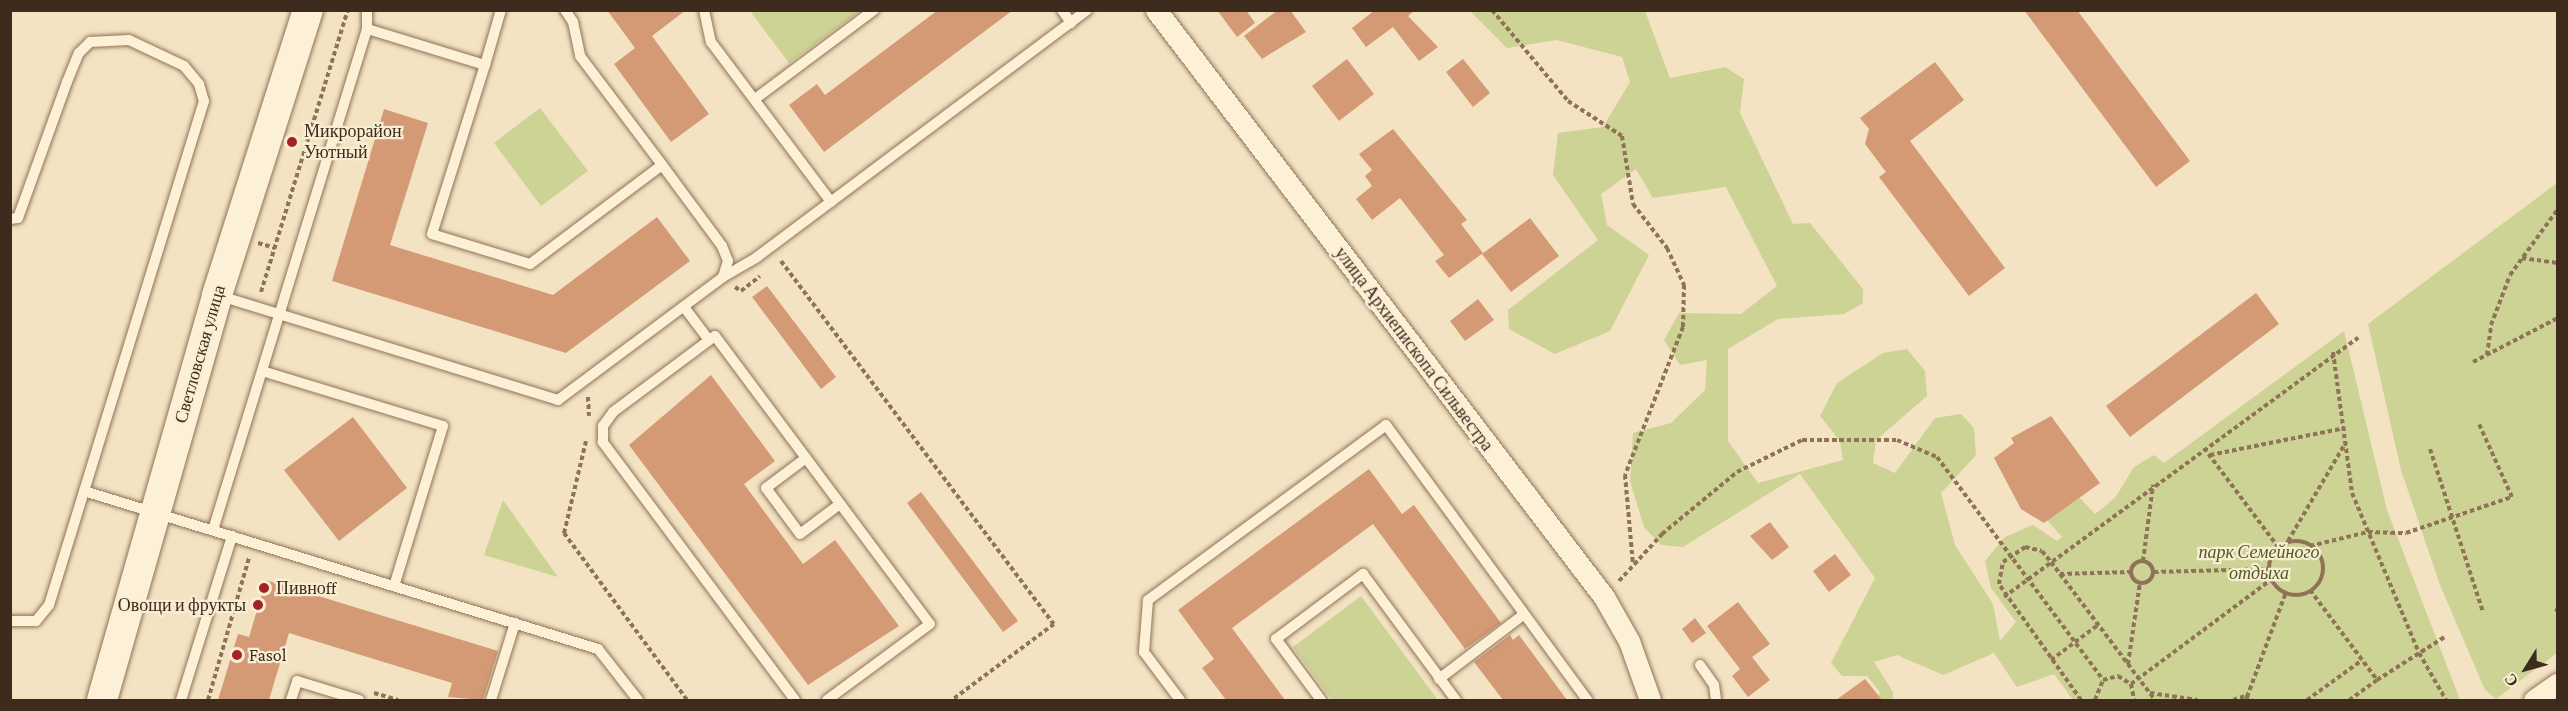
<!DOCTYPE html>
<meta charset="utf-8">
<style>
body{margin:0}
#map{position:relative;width:2568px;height:711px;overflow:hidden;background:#f3e3c3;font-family:"Crimson Pro",serif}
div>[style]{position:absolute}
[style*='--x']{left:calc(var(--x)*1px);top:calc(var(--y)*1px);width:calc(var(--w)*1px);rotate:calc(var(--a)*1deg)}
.green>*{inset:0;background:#cdd295}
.building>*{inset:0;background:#d49a75}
.path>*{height:4px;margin-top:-2px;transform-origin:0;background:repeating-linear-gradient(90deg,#8f7357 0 4.5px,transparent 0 7.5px)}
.path>.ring{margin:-2px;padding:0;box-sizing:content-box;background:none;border:4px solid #8f7357;border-radius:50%}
.roads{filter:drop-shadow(0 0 2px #8f7357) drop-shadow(0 0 2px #8f7357)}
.lane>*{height:10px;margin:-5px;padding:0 5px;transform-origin:5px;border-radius:5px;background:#fcf0d7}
.street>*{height:21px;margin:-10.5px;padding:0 10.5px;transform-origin:10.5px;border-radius:10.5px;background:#fcf0d7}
.secondary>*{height:30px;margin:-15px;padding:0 15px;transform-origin:15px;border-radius:15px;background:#fcf0d7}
.dots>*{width:16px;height:16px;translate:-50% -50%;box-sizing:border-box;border:3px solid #f9edd3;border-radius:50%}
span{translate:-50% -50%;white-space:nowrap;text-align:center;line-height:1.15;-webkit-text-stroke:4.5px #f9edd3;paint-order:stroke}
.poi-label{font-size:18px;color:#3d2c1d}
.left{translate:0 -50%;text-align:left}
.right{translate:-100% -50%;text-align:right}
.street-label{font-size:18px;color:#3d2c1d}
.park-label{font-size:18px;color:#4f5c21;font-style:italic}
.frame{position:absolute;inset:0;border:12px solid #3d2c1d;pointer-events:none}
.north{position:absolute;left:2496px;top:639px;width:60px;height:60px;-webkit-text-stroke:4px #f9edd3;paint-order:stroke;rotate:233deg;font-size:16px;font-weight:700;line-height:24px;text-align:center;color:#3d2c1d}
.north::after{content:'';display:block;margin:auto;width:21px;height:27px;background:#3d2c1d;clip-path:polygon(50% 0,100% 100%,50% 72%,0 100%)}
</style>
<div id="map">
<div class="green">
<i style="clip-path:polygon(750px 11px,860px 11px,789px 63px)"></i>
<i style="clip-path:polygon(1470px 11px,1645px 11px,1670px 78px,1725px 67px,1744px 79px,1740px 113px,1793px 224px,1810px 223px,1863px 289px,1863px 303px,1844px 314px,1778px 319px,1728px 349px,1728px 441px,1758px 483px,1843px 460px,1840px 441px,1820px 416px,1837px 383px,1883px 353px,1907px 349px,1925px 371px,1927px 396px,1876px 440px,1873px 463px,1895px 473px,1935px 418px,1961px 414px,1974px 428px,1976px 455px,1941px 493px,1955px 545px,1993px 604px,2000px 641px,2016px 622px,1991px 588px,1985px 561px,2005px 537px,2033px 525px,2057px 541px,2062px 537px,2033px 504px,2066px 483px,2095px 514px,2115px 498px,2134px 467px,2154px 455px,2164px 463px,2344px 331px,2387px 510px,2460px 700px,2073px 700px,2054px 674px,2017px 687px,1994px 653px,1943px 675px,1897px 655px,1874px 662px,1893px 692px,1893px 700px,1877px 700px,1880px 692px,1867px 676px,1842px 676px,1831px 663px,1875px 578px,1800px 474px,1683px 547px,1661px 545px,1644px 527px,1630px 481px,1633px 433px,1671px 423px,1705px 390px,1707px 360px,1680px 365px,1664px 340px,1679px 313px,1741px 314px,1777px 286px,1726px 187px,1653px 198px,1636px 169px,1601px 194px,1607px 225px,1649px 255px,1610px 331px,1555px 354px,1509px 329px,1508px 310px,1598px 240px,1553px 175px,1558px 133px,1603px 127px,1630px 82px,1622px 57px,1557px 40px,1507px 48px)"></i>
<i style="clip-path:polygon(540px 108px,588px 171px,541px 206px,494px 143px)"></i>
<i style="clip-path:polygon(2557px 183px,2557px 653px,2496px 699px,2485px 690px,2440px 585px,2401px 470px,2368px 324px)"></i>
<i style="clip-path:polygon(503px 500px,558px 577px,484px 555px)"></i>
<i style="clip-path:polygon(1361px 596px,1438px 700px,1332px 700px,1293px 647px)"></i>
</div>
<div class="building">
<i style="clip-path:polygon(607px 10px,686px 10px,652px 36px,709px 114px,671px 142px,614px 64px,635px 48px)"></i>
<i style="clip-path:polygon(938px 10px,1013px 10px,824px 152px,789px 105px,817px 84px,825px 95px)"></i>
<i style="clip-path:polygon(1217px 10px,1246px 10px,1255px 23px,1237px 37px)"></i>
<i style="clip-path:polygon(1278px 10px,1290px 10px,1306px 32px,1262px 59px,1244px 36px)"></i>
<i style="clip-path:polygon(1375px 10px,1415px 10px,1408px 16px,1438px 47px,1419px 61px,1393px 27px,1366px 47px,1352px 28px)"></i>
<i style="clip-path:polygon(2024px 10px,2077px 10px,2190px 161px,2156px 187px)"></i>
<i style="clip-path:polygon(1347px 59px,1374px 94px,1339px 121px,1312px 86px)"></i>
<i style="clip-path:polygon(1463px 59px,1490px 93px,1473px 107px,1446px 72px)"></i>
<i style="clip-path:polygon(1935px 62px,1964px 100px,1910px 141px,2005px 268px,1969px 296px,1879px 177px,1886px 172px,1865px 144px,1869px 129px,1860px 118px)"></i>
<i style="clip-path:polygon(384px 109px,428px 123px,390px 245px,553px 295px,657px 217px,690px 261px,566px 353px,332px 281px)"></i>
<i style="clip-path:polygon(1393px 129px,1467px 220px,1461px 224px,1483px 253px,1449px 278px,1435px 261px,1444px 255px,1400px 198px,1372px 220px,1356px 199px,1372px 186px,1365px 176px,1372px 170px,1359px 154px)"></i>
<i style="clip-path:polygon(1530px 218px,1559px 256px,1511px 292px,1482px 254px)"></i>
<i style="clip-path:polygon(767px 286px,836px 377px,821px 389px,752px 297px)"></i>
<i style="clip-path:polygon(2256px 293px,2279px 324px,2130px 437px,2106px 406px)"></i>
<i style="clip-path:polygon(1478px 299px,1494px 320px,1465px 341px,1450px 321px)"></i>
<i style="clip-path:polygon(711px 375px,775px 461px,744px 484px,803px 564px,835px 540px,899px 626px,808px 685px,629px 445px)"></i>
<i style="clip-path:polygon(2051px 416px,2100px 483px,2044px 523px,2021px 509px,1994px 458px,2014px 443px,2011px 438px)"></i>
<i style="clip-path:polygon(353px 417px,407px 488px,339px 541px,284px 470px)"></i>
<i style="clip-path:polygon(1369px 469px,1402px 514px,1414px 505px,1501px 623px,1465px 649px,1373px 524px,1232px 628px,1285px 700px,1226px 700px,1202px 668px,1214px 659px,1178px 610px)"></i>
<i style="clip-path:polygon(921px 492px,1018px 621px,1003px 632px,907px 503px)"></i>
<i style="clip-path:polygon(1770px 522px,1789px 547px,1772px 560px,1750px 536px)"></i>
<i style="clip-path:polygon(1835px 554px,1851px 575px,1829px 592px,1813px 571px)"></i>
<i style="clip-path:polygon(266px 580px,498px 651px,483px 700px,448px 697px,452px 683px,289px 633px,269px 700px,218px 700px,238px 634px,249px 637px)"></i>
<i style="clip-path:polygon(1738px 602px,1770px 644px,1752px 657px,1770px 680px,1748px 697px,1732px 676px,1740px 669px,1707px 626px)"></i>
<i style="clip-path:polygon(1695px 618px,1706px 633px,1692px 643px,1682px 629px)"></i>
<i style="clip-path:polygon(1510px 635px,1513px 640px,1519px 635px,1567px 700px,1503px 700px,1474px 662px)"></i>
<i style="clip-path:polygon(1865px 679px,1882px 700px,1836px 700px)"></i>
</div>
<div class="path">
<i style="--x:1492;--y:10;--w:119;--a:50.1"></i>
<i style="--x:1568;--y:101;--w:64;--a:32.9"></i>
<i style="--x:1622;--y:136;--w:69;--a:80.8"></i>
<i style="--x:1633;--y:204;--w:56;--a:52.3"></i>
<i style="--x:1667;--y:248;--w:41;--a:65.3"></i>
<i style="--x:1684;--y:285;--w:42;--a:91.4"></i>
<i style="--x:1683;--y:327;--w:159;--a:111.4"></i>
<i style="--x:1625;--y:475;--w:89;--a:84.9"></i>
<i style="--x:258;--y:243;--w:18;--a:16"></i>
<i style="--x:2522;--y:258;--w:36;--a:8"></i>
<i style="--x:781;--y:261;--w:454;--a:53.1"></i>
<i style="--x:1054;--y:624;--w:127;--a:143.3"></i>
<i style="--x:735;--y:287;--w:7;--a:34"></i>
<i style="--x:741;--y:291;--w:24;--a:-38"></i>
<i style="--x:261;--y:292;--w:295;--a:-72.9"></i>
<i style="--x:2333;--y:352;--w:142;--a:82.3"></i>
<i style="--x:2352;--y:493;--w:173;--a:67.3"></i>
<i style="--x:2419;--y:653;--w:54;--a:60.1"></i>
<i style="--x:2487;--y:355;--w:30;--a:-82"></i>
<i style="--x:2491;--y:325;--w:53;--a:-69.2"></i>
<i style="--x:2510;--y:275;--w:82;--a:-54"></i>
<i style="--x:2473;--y:362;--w:96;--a:-27.4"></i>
<i style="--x:588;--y:397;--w:19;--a:87"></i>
<i style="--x:586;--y:441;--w:95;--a:103.4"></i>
<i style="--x:564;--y:533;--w:207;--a:53.6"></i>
<i style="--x:2204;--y:448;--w:124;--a:53.2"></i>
<i style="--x:2430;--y:449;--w:171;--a:72"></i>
<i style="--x:2210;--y:455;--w:138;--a:-11.3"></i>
<i style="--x:2288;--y:541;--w:115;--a:-59.6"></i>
<i class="ring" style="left:2269px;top:541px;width:50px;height:50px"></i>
<i style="--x:2310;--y:546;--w:60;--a:-13.6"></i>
<i style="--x:2368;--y:532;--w:38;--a:2"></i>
<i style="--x:2406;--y:533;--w:112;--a:-18.8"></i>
<i style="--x:2512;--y:497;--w:80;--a:-114.3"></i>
<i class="ring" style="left:2131px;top:561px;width:18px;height:18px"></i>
<i style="--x:2143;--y:561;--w:77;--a:-82.5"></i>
<i style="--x:2154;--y:572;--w:115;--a:-1.5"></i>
<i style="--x:2060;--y:574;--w:71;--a:-1.6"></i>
<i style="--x:1619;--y:581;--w:64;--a:-47.5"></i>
<i style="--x:1662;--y:534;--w:97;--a:-39.6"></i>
<i style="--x:1737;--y:472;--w:72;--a:-26.2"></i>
<i style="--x:1802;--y:440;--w:95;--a:0"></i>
<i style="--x:1897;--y:440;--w:43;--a:23"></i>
<i style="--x:1937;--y:457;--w:278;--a:53.3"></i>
<i style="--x:2310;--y:590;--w:112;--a:53.3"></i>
<i style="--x:2377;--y:680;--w:34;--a:144"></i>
<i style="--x:2004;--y:597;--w:439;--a:-36.2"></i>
<i style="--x:2556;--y:612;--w:4;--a:-63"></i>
<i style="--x:2051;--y:660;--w:59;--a:-36.7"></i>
<i style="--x:2128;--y:664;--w:82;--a:-81.6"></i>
<i style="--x:2377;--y:680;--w:82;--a:-32.5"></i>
<i style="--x:2131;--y:684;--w:176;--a:-36.7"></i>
<i style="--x:374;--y:693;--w:25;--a:16"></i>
<i style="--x:2150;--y:693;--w:48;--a:8.5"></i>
<i style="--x:2247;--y:697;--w:112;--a:-69.6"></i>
<i style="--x:208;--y:700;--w:148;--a:-73.9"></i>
<i style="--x:2081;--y:700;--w:142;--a:-125.3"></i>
<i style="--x:1999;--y:584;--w:22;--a:-80"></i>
<i style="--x:2003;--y:562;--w:27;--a:-34"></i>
<i style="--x:2025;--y:547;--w:17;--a:13"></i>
<i style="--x:2042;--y:551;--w:14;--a:51"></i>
<i style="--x:2051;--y:562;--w:173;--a:53"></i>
<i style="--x:2095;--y:700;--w:22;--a:-68"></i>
<i style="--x:2103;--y:680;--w:16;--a:-15"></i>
<i style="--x:2118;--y:676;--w:15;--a:32"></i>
<i style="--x:2131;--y:684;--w:16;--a:79"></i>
<i style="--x:2233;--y:700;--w:13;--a:-18"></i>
<i style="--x:2245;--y:696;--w:8;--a:30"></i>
<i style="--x:2307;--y:700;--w:68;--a:-36"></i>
</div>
<div class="roads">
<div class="lane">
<i style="--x:565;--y:10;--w:14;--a:56"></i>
<i style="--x:573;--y:22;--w:35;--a:78"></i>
<i style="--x:580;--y:56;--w:136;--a:53"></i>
<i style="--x:704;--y:10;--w:33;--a:78"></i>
<i style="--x:711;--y:42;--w:200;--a:53.1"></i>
<i style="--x:1062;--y:10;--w:16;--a:55"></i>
<i style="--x:485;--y:65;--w:57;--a:-73.8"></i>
<i style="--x:755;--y:99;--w:149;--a:-36.8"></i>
<i style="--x:10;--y:219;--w:8;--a:-7"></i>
<i style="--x:18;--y:218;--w:145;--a:-70.2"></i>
<i style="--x:67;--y:82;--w:31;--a:-68"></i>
<i style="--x:79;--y:53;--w:16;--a:-45"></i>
<i style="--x:90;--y:42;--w:39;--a:-3"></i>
<i style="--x:129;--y:40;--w:61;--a:25.3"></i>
<i style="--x:184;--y:66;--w:23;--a:50"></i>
<i style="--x:199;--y:84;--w:18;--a:74"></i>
<i style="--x:204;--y:101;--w:527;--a:107.09"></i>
<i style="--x:49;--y:605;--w:21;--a:129"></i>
<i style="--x:36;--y:621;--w:26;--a:180"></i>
<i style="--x:723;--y:277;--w:39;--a:-30"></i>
<i style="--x:757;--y:257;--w:412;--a:-36.8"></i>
<i style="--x:217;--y:295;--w:357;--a:17.1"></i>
<i style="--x:558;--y:400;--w:206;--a:-36.7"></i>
<i style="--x:723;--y:277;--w:17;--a:-73"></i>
<i style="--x:728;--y:261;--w:16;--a:-112"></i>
<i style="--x:722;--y:246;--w:101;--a:-126.5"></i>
<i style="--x:662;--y:165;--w:165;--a:143.1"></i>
<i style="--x:530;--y:264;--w:102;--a:-163"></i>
<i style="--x:432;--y:234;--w:177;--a:-72.6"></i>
<i style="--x:485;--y:65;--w:123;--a:-163"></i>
<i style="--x:684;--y:307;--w:41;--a:52.9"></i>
<i style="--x:262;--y:371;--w:189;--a:16.9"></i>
<i style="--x:443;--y:426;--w:167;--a:107"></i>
<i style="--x:806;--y:458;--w:50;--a:143.1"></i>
<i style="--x:766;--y:488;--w:57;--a:53.5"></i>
<i style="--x:800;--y:534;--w:50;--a:-36.9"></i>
<i style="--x:84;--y:491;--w:538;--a:17.09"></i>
<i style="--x:598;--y:649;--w:65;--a:51.9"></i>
<i style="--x:213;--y:530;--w:524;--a:-72.91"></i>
<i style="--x:367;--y:29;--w:19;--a:-90"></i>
<i style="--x:1700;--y:665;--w:24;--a:55"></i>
<i style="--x:1714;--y:685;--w:15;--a:82"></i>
<i style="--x:1439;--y:679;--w:106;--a:-37.3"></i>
<i style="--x:181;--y:700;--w:172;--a:-72.7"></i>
<i style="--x:291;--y:700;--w:20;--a:-72"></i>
<i style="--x:297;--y:681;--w:65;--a:17"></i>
<i style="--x:491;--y:700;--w:81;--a:-72.7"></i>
<i style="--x:795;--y:700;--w:322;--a:-126.7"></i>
<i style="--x:603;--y:442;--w:16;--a:-90"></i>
<i style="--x:603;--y:426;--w:17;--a:-54"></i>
<i style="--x:613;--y:412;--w:127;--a:-36.7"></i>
<i style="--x:715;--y:336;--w:359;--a:53.3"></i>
<i style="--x:930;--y:624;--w:128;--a:143.6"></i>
<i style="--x:1180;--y:700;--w:60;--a:-126.9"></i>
<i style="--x:1144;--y:652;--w:52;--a:-85.6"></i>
<i style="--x:1148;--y:600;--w:295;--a:-36.3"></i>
<i style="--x:1386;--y:425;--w:341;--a:53.8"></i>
<i style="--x:1321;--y:700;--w:76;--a:-126.4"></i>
<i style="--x:1276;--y:639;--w:109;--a:-36.8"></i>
<i style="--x:1363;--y:574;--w:157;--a:53.6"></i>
</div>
<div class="street">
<i style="--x:1156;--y:10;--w:738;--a:52.65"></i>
<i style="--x:1604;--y:597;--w:51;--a:60.4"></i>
<i style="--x:1629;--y:641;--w:63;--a:70.4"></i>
<i style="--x:2534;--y:700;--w:29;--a:-35"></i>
</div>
<div class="secondary">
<i style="--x:102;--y:700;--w:421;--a:-74.1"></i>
<i style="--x:217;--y:295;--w:299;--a:-72.3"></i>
</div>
</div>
<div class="dots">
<i style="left:292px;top:142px;background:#a42126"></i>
<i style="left:264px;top:588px;background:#a42126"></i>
<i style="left:258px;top:605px;background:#a42126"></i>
<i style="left:237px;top:655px;background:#a42126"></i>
</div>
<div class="poi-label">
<span class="left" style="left:304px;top:142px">Микрорайон<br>Уютный</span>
<span class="left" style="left:276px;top:588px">Пивноff</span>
<span class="right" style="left:246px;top:605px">Овощи и фрукты</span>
<span class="left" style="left:249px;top:655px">Fasol</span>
</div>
<div class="street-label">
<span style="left:1414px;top:349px;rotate:53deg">улица Архиепископа Сильвестра</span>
<span style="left:200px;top:354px;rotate:-74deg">Светловская улица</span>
</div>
<div class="park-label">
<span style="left:2259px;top:563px">парк Семейного<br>отдыха</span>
</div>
<div class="frame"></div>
<div class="north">С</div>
</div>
